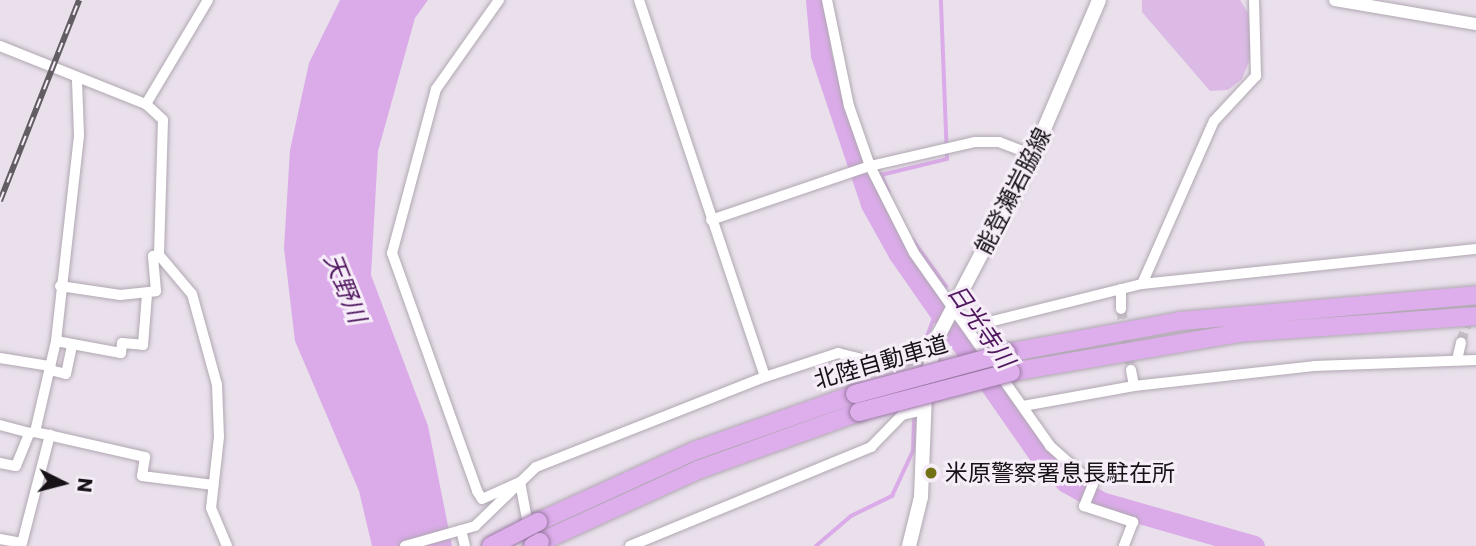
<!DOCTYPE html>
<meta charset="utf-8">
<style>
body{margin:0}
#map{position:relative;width:1476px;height:546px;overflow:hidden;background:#e9e0eb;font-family:Poppins,"Noto Sans JP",sans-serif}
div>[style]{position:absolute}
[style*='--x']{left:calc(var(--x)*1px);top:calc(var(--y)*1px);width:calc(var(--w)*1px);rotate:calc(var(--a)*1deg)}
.green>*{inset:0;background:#dbbae5}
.water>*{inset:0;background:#daabe8}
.stream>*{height:3.5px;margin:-1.75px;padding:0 1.75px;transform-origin:1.75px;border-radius:1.75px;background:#daabe8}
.river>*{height:21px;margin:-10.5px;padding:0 10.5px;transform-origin:10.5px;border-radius:10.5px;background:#daabe8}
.minor-tunnel>*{height:10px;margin-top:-5px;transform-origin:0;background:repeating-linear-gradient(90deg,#c9c1cb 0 10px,transparent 0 15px)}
.roads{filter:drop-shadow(0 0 2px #b0a7b2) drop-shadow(0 0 2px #b0a7b2)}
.minor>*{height:10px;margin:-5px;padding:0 5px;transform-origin:5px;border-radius:5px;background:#fff}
.tertiary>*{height:12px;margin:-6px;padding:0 6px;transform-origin:6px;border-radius:6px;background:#fff}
.secondary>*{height:14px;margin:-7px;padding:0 7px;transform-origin:7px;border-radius:7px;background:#fff}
.motorway>*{height:18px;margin:-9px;padding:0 9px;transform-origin:9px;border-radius:9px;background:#deaeec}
.rail>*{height:6px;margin-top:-3px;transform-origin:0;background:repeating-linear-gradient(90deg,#f6edf9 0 10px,#625c63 0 20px);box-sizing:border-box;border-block:2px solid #625c63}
.bridges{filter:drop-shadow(0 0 2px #9877a1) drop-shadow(0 0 2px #9877a1)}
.motorway-bridge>*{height:18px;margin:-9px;padding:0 9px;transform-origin:9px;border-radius:9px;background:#deaeec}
.dots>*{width:19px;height:19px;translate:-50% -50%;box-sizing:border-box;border:4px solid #f6edf9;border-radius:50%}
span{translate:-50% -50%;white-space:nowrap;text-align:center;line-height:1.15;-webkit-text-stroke:6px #f6edf9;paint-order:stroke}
.street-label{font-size:23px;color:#161216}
.poi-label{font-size:23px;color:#161216}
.left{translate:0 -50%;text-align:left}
.water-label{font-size:24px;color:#4f165e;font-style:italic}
.north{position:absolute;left:28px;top:448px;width:70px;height:70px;-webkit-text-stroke:5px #f6edf9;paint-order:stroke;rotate:96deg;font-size:19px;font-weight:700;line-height:28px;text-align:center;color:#161216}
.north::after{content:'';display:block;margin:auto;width:24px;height:32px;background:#161216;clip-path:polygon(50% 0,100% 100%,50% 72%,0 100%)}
</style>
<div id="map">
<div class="green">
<i style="clip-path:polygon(1142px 0,1240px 0,1248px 13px,1253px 51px,1242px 79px,1228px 90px,1210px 91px,1142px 12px)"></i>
</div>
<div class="water">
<i style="clip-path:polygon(340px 0,428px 0,415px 18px,378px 151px,371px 275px,428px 426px,452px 546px,372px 546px,359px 491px,295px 341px,284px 248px,290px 150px,309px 63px)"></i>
</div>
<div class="stream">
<i style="--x:889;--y:193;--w:20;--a:-114"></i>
<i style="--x:881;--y:175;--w:68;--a:-13.6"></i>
<i style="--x:947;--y:159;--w:159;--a:-92.2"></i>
<i style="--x:913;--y:240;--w:57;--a:54.3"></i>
<i style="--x:946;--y:286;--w:62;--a:109.9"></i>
<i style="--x:816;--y:546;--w:46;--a:-40.6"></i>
<i style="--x:851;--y:516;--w:46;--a:-26"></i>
<i style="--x:892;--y:496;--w:50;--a:-65"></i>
<i style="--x:913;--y:451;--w:36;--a:-88"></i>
</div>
<div class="river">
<i style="--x:816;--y:0;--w:55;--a:84.8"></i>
<i style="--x:821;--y:55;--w:157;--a:71.4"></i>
<i style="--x:871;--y:204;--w:57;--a:60.8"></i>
<i style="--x:899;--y:254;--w:241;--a:55.1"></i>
<i style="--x:1037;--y:452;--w:42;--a:46"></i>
<i style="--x:1066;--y:482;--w:40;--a:29.7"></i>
<i style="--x:1101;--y:502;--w:159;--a:16"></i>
</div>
<div class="minor-tunnel">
<i style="--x:1121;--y:309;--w:62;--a:80.7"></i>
<i style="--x:1461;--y:342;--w:49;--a:-72.3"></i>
</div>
<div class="roads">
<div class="minor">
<i style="--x:499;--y:0;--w:109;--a:125.3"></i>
<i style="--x:436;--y:89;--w:170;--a:105"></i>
<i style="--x:392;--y:253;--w:253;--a:70.3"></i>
<i style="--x:477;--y:491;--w:9;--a:58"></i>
<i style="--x:482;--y:499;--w:42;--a:-24.1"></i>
<i style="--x:520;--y:482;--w:49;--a:79.4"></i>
<i style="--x:639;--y:0;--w:397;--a:71.5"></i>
<i style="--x:827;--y:0;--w:108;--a:78.3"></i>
<i style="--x:849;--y:106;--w:64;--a:70.7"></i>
<i style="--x:870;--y:166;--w:97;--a:63.2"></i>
<i style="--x:914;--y:253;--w:236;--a:54.8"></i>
<i style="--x:1050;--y:446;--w:57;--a:41.5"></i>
<i style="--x:1093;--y:484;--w:24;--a:112"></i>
<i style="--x:1084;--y:506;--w:52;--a:18.1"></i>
<i style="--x:1133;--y:522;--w:26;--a:111"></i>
<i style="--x:0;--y:46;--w:157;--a:21.7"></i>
<i style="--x:146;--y:104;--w:23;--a:43"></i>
<i style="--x:163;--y:120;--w:135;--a:91.7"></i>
<i style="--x:159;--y:255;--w:51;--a:49.8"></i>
<i style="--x:192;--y:294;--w:94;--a:74.6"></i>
<i style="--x:217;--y:385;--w:52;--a:87.8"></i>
<i style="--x:219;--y:437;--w:71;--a:96.4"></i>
<i style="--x:211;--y:508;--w:41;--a:67.2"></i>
<i style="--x:146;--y:104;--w:121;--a:-59.2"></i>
<i style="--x:711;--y:220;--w:168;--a:-18.8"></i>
<i style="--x:870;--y:166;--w:108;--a:-12.9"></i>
<i style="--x:975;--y:142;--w:24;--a:0"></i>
<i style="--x:999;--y:142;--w:36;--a:21"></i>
<i style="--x:1142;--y:284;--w:178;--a:-66.2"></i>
<i style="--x:1214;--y:121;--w:62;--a:-47"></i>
<i style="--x:1256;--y:76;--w:76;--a:-91.5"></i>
<i style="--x:60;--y:286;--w:61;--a:8.5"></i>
<i style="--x:120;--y:295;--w:36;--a:-6"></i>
<i style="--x:156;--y:291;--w:35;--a:-95"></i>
<i style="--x:153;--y:256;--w:6;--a:-9"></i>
<i style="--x:1121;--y:309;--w:20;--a:-90"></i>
<i style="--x:969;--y:327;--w:178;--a:-14"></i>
<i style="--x:1142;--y:284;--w:336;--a:-6"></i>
<i style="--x:56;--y:341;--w:66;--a:10.5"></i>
<i style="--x:121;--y:353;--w:10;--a:-84"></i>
<i style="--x:122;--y:343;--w:21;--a:5"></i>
<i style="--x:143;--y:345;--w:51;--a:-85.5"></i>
<i style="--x:0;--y:358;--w:51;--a:9.1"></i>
<i style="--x:1457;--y:360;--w:18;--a:-77"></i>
<i style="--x:50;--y:370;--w:16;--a:14"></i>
<i style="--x:66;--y:374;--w:30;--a:-78"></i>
<i style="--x:1131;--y:370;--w:16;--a:79"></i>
<i style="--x:1023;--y:406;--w:113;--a:-10.2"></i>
<i style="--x:1134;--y:386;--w:181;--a:-6.3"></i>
<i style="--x:1314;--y:366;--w:162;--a:-2.1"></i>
<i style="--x:0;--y:425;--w:30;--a:15"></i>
<i style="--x:35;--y:432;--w:113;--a:12.8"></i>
<i style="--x:145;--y:457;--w:19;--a:99"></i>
<i style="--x:142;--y:476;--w:72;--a:7.2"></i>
<i style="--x:0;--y:463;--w:16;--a:11"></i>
<i style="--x:16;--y:466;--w:35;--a:-68"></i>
<i style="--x:29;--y:433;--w:6;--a:-9"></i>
<i style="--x:35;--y:432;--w:93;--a:-77"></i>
<i style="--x:56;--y:341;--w:207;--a:-83.6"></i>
<i style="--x:79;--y:135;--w:55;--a:-92.1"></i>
<i style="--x:461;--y:530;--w:16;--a:76"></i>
<i style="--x:0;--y:539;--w:22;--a:10"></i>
<i style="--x:22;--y:543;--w:112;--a:-75.5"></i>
<i style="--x:405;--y:546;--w:73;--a:-15.9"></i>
<i style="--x:475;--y:526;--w:85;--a:-44"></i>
<i style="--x:536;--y:467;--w:246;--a:-21.5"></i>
<i style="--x:765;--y:377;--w:77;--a:-18.2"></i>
<i style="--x:838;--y:353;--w:45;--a:14"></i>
<i style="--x:882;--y:364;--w:49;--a:-10.6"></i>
<i style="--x:630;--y:546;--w:261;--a:-22.3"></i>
<i style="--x:871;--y:447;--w:45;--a:-45.9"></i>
<i style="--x:902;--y:415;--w:23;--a:-13"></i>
</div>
<div class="tertiary">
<i style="--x:1335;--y:0;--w:143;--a:9.7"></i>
</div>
<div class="secondary">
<i style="--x:909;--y:546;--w:50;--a:-76.2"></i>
<i style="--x:921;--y:497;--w:105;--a:-87.8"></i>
<i style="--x:925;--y:392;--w:51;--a:-78.7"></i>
<i style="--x:935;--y:342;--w:211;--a:-62.3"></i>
<i style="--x:1033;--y:155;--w:168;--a:-66.9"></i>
</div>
<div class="motorway">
<i style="--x:1007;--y:353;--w:177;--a:-10.4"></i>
<i style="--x:1181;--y:321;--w:296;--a:-5"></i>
<i style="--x:1011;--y:372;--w:232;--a:-9.7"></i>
<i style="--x:1240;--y:333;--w:237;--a:-4.1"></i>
<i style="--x:538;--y:522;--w:171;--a:-24.5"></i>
<i style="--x:694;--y:451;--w:171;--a:-19.5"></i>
<i style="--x:540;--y:542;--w:174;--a:-24.5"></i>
<i style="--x:698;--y:470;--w:171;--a:-19.8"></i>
</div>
</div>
<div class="rail">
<i style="--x:0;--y:201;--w:216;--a:-68.5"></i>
</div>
<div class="bridges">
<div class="motorway-bridge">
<i style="--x:855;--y:394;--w:157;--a:-15.1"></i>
<i style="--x:859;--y:412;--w:157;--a:-14.7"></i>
<i style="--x:491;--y:546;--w:53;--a:-27.1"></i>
<i style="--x:533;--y:546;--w:8;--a:-30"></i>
</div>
</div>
<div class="dots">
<i style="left:931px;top:473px;background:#727114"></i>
</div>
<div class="street-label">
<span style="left:1013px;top:191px;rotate:-63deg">能登瀬岩脇線</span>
<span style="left:881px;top:362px;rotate:-16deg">北陸自動車道</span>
</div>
<div class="poi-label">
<span class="left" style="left:945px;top:473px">米原警察署息長駐在所</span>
</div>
<div class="water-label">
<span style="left:345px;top:288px;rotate:68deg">天野川</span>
<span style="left:981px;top:326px;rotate:55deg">日光寺川</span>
</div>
<div class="north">N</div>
</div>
